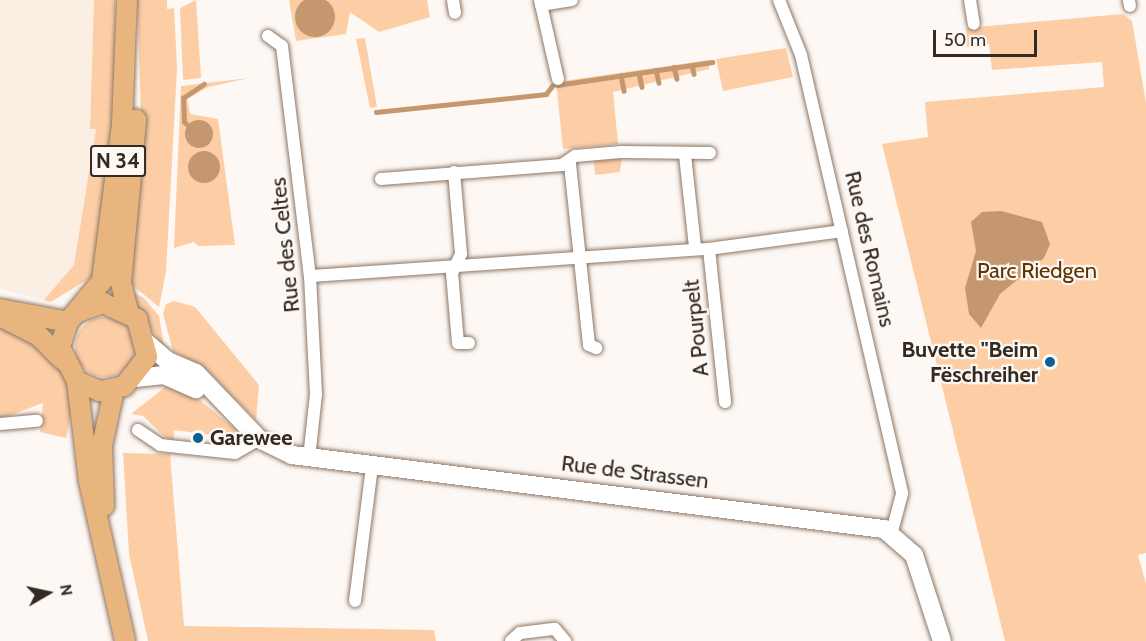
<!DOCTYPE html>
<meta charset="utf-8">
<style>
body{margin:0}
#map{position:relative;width:1146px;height:641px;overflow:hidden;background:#fdf8f4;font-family:Cabin,sans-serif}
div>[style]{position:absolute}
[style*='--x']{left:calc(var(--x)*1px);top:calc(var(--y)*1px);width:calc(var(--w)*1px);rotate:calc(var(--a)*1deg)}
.built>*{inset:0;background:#fbeee3}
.green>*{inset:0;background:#fdcea6}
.round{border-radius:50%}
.water>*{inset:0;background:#c4976f}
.stream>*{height:4.5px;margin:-2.25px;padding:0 2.25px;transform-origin:2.25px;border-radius:2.25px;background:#c4976f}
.roads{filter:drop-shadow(0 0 2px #8d7664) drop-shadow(0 0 2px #8d7664)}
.street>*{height:12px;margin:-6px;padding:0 6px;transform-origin:6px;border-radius:6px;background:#fff}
.secondary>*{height:18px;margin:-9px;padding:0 9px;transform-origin:9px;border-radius:9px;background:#fff}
.primary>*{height:20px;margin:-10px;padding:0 10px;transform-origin:10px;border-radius:10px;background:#e8b57f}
.dots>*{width:16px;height:16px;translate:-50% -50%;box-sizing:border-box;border:3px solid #fdf8f4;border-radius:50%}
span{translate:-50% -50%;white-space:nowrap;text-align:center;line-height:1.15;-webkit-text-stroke:4.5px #fdf8f4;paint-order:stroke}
.shield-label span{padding:2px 4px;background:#fdf8f4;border:2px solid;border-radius:4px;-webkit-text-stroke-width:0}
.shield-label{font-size:21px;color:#332a22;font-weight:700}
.street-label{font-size:22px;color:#332a22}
.park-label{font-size:22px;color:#5f3401}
.poi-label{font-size:22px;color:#332a22;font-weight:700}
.right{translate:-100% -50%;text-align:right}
.left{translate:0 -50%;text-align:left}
.north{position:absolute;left:18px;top:563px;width:60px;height:60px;-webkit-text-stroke:4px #fdf8f4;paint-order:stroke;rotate:81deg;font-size:16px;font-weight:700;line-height:24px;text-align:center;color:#332a22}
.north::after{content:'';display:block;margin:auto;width:21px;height:27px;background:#332a22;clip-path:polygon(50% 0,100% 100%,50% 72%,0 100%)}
.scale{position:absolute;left:933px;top:30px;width:104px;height:27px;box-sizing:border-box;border:3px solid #332a22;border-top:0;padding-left:8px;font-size:18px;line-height:21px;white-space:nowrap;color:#332a22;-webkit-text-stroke:4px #fdf8f4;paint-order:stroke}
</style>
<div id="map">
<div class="built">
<i style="clip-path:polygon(0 0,94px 0,90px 128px,96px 129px,74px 268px,44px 300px,0 289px)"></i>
</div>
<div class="green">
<i style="clip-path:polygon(94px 0,115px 0,117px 117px,95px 275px,51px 302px,44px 300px,74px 265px,96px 129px,90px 129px)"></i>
<i style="clip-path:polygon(137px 0,167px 0,167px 9px,174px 8px,177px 68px,166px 272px,159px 307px,126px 280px,141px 115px)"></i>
<i style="clip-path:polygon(196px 0,201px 78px,183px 80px,180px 8px)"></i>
<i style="clip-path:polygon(289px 0,427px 0,430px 17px,379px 32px,350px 12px,346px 34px,296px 41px)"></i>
<i style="clip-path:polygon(1123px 14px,1132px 21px,1146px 103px,1146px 553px,1138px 555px,1146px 584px,1146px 641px,1005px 641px,882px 144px,928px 137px,925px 102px,1104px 87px,1102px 62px,992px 70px,989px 44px,967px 47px,966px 28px)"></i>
<i style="clip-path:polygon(365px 38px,377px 107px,370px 108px,356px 39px)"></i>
<i style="clip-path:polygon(786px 48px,793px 77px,723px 91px,716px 59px)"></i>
<i style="clip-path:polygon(709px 60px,709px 69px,613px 92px,618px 144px,563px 149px,556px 82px)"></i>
<i style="clip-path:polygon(249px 78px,208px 87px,187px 99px,190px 114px,218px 119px,235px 245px,198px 246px,194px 242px,174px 248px,181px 86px)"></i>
<i style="clip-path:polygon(622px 157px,620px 172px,595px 175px,594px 160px)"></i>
<i style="clip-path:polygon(129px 291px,144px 298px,159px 316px,165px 352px)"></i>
<i style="clip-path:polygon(174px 301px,195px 307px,259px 385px,256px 420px,206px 369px,173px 351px,163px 314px,166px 304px)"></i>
<i class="round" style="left:75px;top:317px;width:60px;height:60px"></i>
<i style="clip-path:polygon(0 326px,47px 349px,69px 385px,73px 406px,66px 438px,40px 432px,43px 403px,0 419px)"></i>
<i style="clip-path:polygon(169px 384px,190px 392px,240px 433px,235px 448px,223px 447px,221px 436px,174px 430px,174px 441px,166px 438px,143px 416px,131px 414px)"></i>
<i style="clip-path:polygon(123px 453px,170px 454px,184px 626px,434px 630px,436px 641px,148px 641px,129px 554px)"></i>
</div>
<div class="water">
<i class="round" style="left:295px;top:-3px;width:40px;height:40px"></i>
<i class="round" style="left:185px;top:120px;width:28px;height:28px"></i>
<i class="round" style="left:188px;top:151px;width:32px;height:32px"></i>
<i style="clip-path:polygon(1001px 211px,1042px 222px,1050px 244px,1044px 258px,1000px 294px,981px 328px,969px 314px,965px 288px,976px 251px,971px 222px,982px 212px)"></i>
</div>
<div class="stream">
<i style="--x:692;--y:65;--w:9;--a:77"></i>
<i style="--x:674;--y:67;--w:12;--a:76"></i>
<i style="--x:656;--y:70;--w:13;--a:77"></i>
<i style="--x:639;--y:73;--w:14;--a:78"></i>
<i style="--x:621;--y:75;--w:16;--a:79"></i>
<i style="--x:557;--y:85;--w:157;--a:-8.4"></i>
<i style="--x:376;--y:112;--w:171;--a:-6"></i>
<i style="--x:546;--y:94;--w:10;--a:-53"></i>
<i style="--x:190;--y:128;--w:8;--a:-135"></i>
<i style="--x:184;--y:122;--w:24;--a:-92"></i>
<i style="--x:183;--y:98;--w:25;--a:-34"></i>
</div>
<div class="roads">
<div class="street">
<i style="--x:453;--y:0;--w:13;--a:81"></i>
<i style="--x:540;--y:0;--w:81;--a:77.2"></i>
<i style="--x:779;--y:0;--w:59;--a:68.2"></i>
<i style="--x:801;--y:55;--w:450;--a:77"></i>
<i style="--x:902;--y:494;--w:39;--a:105"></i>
<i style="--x:970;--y:0;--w:24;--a:81"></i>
<i style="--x:1129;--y:0;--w:6;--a:81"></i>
<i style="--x:541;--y:5;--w:31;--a:-9"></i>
<i style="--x:268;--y:36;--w:17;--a:36"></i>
<i style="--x:282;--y:46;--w:232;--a:83.1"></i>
<i style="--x:310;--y:276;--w:118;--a:87.1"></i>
<i style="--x:316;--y:394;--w:64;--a:96.2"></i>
<i style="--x:685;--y:155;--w:93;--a:83.8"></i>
<i style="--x:570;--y:164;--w:182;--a:84"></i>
<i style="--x:589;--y:345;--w:8;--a:23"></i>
<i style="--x:454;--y:172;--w:82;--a:85.1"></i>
<i style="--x:461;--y:254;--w:21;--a:115"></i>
<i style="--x:452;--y:273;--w:70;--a:85.1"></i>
<i style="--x:458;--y:343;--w:11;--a:0"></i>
<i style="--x:381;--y:179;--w:182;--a:-4.4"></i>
<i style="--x:562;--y:165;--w:16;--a:-35"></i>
<i style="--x:575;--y:156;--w:46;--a:-5"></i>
<i style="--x:621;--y:152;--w:89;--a:0.6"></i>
<i style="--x:709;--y:249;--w:154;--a:84"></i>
<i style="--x:310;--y:276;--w:400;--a:-3.9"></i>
<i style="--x:709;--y:249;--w:134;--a:-7.7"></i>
<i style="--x:0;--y:424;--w:37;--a:-5"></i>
<i style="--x:138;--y:430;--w:27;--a:34"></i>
<i style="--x:160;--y:445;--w:75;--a:6.1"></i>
<i style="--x:235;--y:453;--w:28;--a:-30"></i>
<i style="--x:355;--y:601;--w:136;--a:-82.8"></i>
<i style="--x:511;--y:641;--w:12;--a:-42"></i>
<i style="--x:520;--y:633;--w:35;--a:-7"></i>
<i style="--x:555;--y:629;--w:16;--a:50"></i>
</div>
<div class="secondary">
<i style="--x:147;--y:343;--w:28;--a:41"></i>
<i style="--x:168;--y:361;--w:30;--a:23"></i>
<i style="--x:196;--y:373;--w:91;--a:46.3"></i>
<i style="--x:259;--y:439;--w:37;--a:26"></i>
<i style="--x:292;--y:455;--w:597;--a:7.13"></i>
<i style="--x:884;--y:529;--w:40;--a:41"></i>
<i style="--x:914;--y:555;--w:90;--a:72"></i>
<i style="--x:135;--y:378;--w:29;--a:-6"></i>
<i style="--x:164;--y:375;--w:35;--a:24"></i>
</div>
<div class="primary">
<i style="--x:0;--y:309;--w:69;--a:10.8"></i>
<i style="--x:128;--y:311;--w:29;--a:-104"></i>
<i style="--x:121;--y:283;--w:164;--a:-84.7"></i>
<i style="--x:78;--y:312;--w:27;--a:-20"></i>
<i style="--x:103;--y:303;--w:38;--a:25"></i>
<i style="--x:137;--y:319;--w:39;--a:75"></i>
<i style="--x:147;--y:357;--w:37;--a:128"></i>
<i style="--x:124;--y:386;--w:25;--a:168"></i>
<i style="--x:100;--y:391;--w:25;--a:-157"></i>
<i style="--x:77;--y:381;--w:38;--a:-117"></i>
<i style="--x:60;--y:347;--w:26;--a:-72"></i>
<i style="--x:68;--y:322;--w:53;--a:-50.3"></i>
<i style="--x:102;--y:281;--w:158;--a:-82.7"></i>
<i style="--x:122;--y:124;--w:124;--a:-87.7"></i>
<i style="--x:0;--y:316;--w:44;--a:27.1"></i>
<i style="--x:39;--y:336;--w:33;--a:45"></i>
<i style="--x:77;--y:381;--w:101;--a:83.2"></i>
<i style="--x:89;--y:481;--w:164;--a:77.3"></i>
<i style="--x:104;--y:506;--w:60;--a:-91.9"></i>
<i style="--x:102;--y:446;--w:57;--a:-77.9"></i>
</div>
</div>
<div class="dots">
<i style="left:1050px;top:362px;background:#0a6192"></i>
<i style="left:198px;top:438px;background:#0a6192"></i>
</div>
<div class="shield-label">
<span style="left:118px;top:161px">N 34</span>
</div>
<div class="street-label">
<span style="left:285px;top:245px;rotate:-96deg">Rue des Celtes</span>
<span style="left:870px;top:249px;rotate:77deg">Rue des Romains</span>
<span style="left:696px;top:328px;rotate:-96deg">A Pourpelt</span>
<span style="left:635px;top:472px;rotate:7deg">Rue de Strassen</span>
</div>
<div class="park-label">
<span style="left:1037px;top:271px">Parc Riedgen</span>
</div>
<div class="poi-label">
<span class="right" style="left:1038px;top:362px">Buvette "Beim<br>Fëschreiher</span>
<span class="left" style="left:210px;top:438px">Garewee</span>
</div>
<div class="north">N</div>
<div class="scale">50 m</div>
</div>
